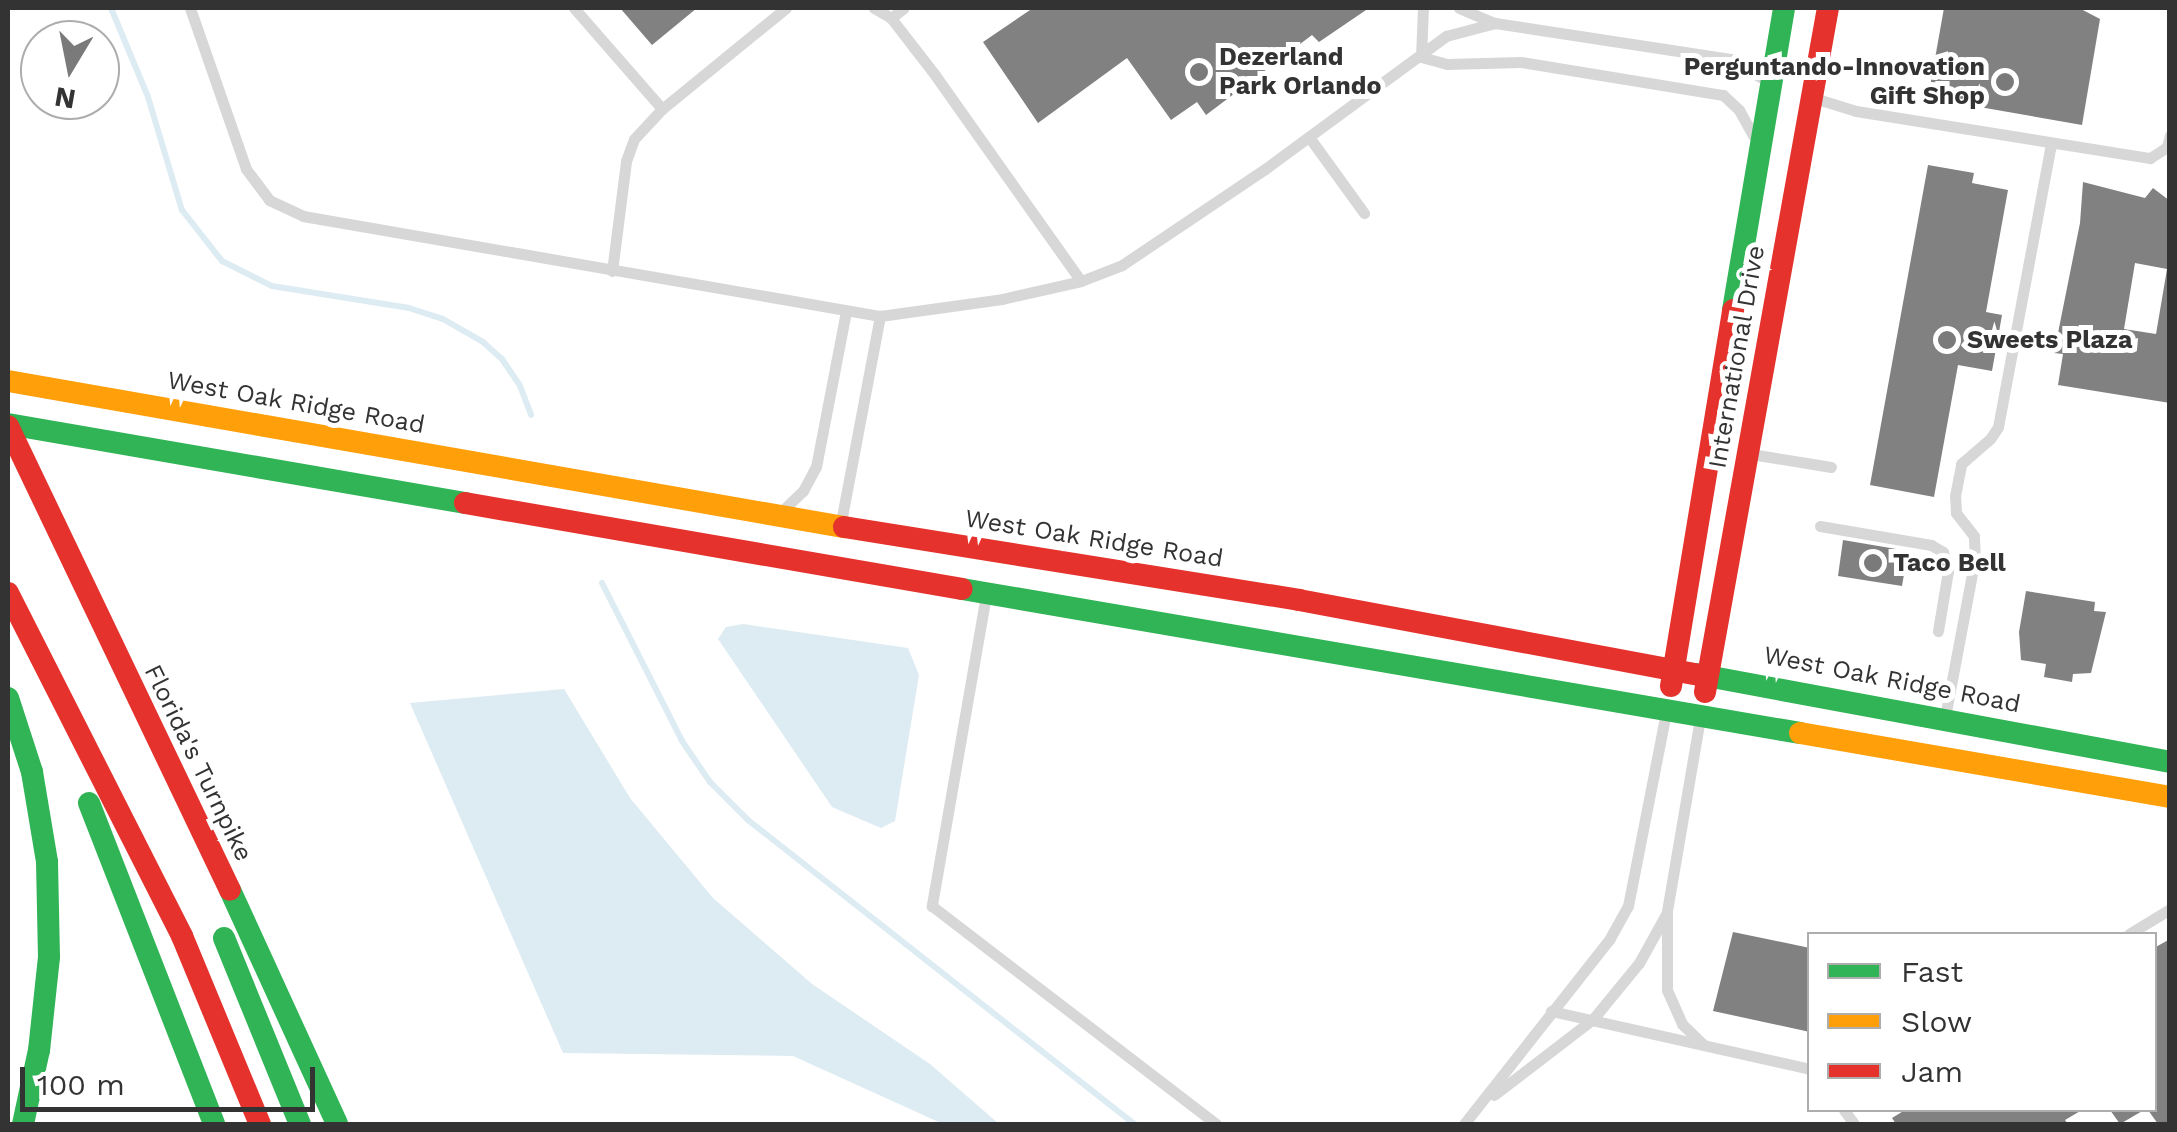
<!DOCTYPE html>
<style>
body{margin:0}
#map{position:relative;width:2177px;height:1132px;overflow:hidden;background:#fff;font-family:"Work Sans",sans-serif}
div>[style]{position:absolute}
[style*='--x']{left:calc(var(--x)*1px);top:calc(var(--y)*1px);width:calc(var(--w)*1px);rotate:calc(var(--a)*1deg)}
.water>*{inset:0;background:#ddebf3}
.stream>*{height:6px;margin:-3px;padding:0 3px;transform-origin:3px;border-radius:3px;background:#ddebf3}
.building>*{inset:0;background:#818181}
.lane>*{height:11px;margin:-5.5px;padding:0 5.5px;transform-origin:5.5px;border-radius:5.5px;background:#d7d7d7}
.fast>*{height:22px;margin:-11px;padding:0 11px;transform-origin:11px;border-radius:11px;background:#30b455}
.slow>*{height:22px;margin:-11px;padding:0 11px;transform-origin:11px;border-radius:11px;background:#ff9f0a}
.jam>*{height:22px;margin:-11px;padding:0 11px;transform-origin:11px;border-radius:11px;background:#e5322d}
.dots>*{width:28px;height:28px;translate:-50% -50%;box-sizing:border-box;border:5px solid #fff;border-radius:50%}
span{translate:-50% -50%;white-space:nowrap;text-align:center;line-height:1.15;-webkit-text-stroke:10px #fff;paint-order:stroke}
.poi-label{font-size:25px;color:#333;font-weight:700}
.left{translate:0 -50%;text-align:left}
.right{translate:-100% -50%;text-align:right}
.street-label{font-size:25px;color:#333}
.frame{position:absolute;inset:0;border:10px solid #333;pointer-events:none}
.legend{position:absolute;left:1807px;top:932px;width:350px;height:180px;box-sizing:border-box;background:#fff;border:2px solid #adadad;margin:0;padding:12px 18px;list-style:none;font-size:30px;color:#333}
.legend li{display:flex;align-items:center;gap:20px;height:50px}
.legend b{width:50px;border:2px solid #adadad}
.north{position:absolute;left:20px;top:20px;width:100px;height:100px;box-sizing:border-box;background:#fff;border:2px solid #adadad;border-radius:50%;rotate:190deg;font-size:28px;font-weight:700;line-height:40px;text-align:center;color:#333}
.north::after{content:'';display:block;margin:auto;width:35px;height:45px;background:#7a7a7a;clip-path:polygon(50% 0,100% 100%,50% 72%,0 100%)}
.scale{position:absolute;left:20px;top:1067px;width:295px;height:45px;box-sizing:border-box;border:5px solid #333;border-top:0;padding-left:12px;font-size:30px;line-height:35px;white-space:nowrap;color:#333;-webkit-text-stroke:8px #fff;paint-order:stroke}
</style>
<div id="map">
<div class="water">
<i style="clip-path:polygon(743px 624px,908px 648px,919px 675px,895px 821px,881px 828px,832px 807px,718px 639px,726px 627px)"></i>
<i style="clip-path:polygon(564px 689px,630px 798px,713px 898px,812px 984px,930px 1064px,999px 1124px,943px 1124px,793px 1056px,563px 1053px,410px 703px)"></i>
</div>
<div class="stream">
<i style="--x:111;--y:8;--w:96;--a:67.4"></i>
<i style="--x:148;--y:97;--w:118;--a:73.3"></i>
<i style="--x:182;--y:210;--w:65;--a:51.9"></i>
<i style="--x:222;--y:261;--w:56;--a:26.6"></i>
<i style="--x:272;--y:286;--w:139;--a:9.1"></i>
<i style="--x:409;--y:308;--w:36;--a:18"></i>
<i style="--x:443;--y:319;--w:46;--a:29.9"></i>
<i style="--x:483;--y:342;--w:25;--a:42"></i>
<i style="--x:502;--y:359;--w:32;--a:56"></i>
<i style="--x:520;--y:386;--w:31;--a:69"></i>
<i style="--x:602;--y:583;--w:177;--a:63.1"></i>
<i style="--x:682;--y:741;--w:50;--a:55.7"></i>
<i style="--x:710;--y:782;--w:54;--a:45"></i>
<i style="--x:748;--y:820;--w:491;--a:38.2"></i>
</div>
<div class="building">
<i style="clip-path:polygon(620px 8px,697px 8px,652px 45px)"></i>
<i style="clip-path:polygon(1033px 8px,1369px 8px,1319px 42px,1312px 35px,1206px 115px,1197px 102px,1171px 120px,1127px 58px,1038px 123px,983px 42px)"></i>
<i style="clip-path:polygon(1944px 8px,2079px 8px,2100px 19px,2082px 125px,1928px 98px)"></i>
<i style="clip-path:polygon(1928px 165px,1974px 173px,1972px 183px,2008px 190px,1986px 312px,2002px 315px,1992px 371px,1958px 365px,1934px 497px,1870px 485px)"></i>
<i style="clip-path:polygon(evenodd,2083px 182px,2145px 198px,2153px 188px,2170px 201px,2170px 403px,2058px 385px,2063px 354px,2054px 353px,2080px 223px,2083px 182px,2135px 263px,2167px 269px,2156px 334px,2124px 329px,2135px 263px)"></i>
<i style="clip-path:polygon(1843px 540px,1908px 551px,1902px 586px,1838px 576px)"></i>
<i style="clip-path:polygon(2026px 591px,2095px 602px,2094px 611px,2106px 612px,2091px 673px,2073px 674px,2072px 682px,2044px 677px,2046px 664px,2021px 660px,2019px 632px)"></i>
<i style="clip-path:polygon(1733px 932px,1810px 948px,1810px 1032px,1713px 1011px)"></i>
<i style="clip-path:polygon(2170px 939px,2170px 1124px,2158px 1124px,2148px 1110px,2154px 1110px,2154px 948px)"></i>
<i style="clip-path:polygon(1905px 1110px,2082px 1110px,2065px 1120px,2068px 1124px,1896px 1124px,1892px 1118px)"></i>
<i style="clip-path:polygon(2110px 1110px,2144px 1110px,2120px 1124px)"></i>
</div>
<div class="lane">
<i style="--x:190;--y:8;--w:170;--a:70.8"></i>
<i style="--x:246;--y:169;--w:39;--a:53"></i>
<i style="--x:269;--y:200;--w:38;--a:25"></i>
<i style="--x:303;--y:216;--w:586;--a:9.83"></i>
<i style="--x:880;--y:316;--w:123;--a:-7.9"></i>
<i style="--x:1002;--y:299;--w:81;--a:-12.8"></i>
<i style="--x:1081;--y:281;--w:44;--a:-21.3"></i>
<i style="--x:1122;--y:265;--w:172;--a:-33.9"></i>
<i style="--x:1265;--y:169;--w:225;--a:-36.3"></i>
<i style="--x:1446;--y:36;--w:51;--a:-14.9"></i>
<i style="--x:574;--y:8;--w:134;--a:48.9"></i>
<i style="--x:662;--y:109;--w:160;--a:-39.2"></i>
<i style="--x:874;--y:8;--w:20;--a:30"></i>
<i style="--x:891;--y:18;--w:72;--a:52.3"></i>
<i style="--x:935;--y:75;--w:252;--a:54.7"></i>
<i style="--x:1459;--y:8;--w:39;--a:23"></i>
<i style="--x:1495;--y:23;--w:238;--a:8.7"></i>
<i style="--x:1730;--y:59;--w:43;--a:30.7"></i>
<i style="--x:891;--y:18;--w:16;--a:-38"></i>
<i style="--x:1421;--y:57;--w:27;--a:15"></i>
<i style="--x:1447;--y:64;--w:74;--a:-1.5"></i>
<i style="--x:1521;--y:62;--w:205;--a:9.3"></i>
<i style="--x:1723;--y:95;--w:22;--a:43"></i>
<i style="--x:1739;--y:110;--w:29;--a:61"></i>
<i style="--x:1421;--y:57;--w:49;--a:-87.7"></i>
<i style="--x:1814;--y:98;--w:44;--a:17.2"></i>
<i style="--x:1856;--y:111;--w:298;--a:9.1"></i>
<i style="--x:2150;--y:158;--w:20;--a:-33"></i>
<i style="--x:2167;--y:147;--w:12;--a:-76"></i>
<i style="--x:1309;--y:137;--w:94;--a:54.1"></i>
<i style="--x:612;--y:271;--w:111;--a:-82.7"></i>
<i style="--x:626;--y:161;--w:23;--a:-70"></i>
<i style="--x:634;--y:139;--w:41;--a:-47"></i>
<i style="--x:1751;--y:454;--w:81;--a:9.2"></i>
<i style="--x:782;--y:511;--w:29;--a:-44"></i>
<i style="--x:803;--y:491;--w:27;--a:-62"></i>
<i style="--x:816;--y:467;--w:159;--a:-79.1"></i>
<i style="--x:841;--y:522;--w:210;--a:-79.3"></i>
<i style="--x:1820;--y:526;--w:113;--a:9.7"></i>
<i style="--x:1931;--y:545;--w:14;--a:30"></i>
<i style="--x:1943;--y:552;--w:20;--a:75"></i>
<i style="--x:1948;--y:571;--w:61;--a:99.5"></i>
<i style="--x:986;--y:595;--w:316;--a:99.9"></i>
<i style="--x:932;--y:906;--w:358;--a:37.5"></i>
<i style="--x:1945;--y:717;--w:162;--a:-79.3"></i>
<i style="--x:1975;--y:558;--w:22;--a:-93"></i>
<i style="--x:1974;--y:536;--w:29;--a:-128"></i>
<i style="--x:1956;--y:513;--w:17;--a:-93"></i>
<i style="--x:1955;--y:496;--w:33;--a:-79"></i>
<i style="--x:1961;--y:464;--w:38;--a:-41"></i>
<i style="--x:1990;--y:439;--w:14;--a:-56"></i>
<i style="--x:1998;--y:427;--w:289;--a:-79.4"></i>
<i style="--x:1700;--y:718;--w:197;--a:99.7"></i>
<i style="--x:1667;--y:912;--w:78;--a:90"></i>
<i style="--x:1667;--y:990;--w:37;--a:66"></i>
<i style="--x:1682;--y:1024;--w:29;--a:44"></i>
<i style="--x:2129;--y:934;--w:48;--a:-31.4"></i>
<i style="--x:1551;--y:1011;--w:265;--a:12.6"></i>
<i style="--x:1494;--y:1095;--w:125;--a:-37.5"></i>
<i style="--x:1593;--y:1019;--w:72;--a:-50.6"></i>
<i style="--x:1639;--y:963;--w:54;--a:-61"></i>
<i style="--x:1844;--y:1110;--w:17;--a:54"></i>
<i style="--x:1464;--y:1124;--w:234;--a:-51.8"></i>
<i style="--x:1609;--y:940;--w:39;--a:-61"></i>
<i style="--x:1628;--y:906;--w:197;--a:-78.9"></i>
</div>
<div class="fast">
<i style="--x:1733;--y:310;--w:306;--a:-80.4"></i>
<i style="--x:8;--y:424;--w:464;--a:9.8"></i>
<i style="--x:962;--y:589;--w:850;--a:9.75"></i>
<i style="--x:1696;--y:674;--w:482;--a:10.5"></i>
<i style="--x:8;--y:698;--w:78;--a:72"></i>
<i style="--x:32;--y:772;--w:91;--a:80.5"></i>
<i style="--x:47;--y:862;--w:95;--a:88.8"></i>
<i style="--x:49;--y:957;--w:94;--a:96.1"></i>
<i style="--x:39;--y:1050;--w:76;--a:102.2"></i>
<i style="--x:89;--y:803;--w:344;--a:68.7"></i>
<i style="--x:230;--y:890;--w:257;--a:65.4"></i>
<i style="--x:224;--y:938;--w:201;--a:67.8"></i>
</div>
<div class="slow">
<i style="--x:8;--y:381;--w:849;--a:9.91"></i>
<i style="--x:1800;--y:733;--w:375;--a:9.8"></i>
</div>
<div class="jam">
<i style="--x:8;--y:426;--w:514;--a:64.43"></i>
<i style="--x:465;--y:503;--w:504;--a:9.82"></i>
<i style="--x:844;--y:527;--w:461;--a:9.1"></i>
<i style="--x:1299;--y:600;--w:404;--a:10.6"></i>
<i style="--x:8;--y:593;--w:385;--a:63.1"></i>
<i style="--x:182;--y:936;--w:204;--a:67.5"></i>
<i style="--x:1671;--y:686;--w:381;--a:-80.6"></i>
<i style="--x:1705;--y:692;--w:695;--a:-79.81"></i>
</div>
<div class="dots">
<i style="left:1199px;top:72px;background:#7a7a7a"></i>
<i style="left:2005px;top:82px;background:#7a7a7a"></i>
<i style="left:1947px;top:340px;background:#7a7a7a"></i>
<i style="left:1873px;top:563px;background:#7a7a7a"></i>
</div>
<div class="poi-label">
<span class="left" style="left:1219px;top:72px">Dezerland<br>Park Orlando</span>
<span class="right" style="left:1985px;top:82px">Perguntando-Innovation<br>Gift Shop</span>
<span class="left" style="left:1967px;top:340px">Sweets Plaza</span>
<span class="left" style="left:1893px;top:563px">Taco Bell</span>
</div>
<div class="street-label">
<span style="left:1737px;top:357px;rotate:-80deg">International Drive</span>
<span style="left:296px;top:403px;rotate:10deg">West Oak Ridge Road</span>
<span style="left:1094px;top:539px;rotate:9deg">West Oak Ridge Road</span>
<span style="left:1892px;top:680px;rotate:11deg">West Oak Ridge Road</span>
<span style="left:198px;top:763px;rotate:64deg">Florida's Turnpike</span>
</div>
<div class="frame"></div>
<ul class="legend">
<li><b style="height:12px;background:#30b455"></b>Fast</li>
<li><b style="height:12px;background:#ff9f0a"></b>Slow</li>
<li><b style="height:12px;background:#e5322d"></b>Jam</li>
</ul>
<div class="north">N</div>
<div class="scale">100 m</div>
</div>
